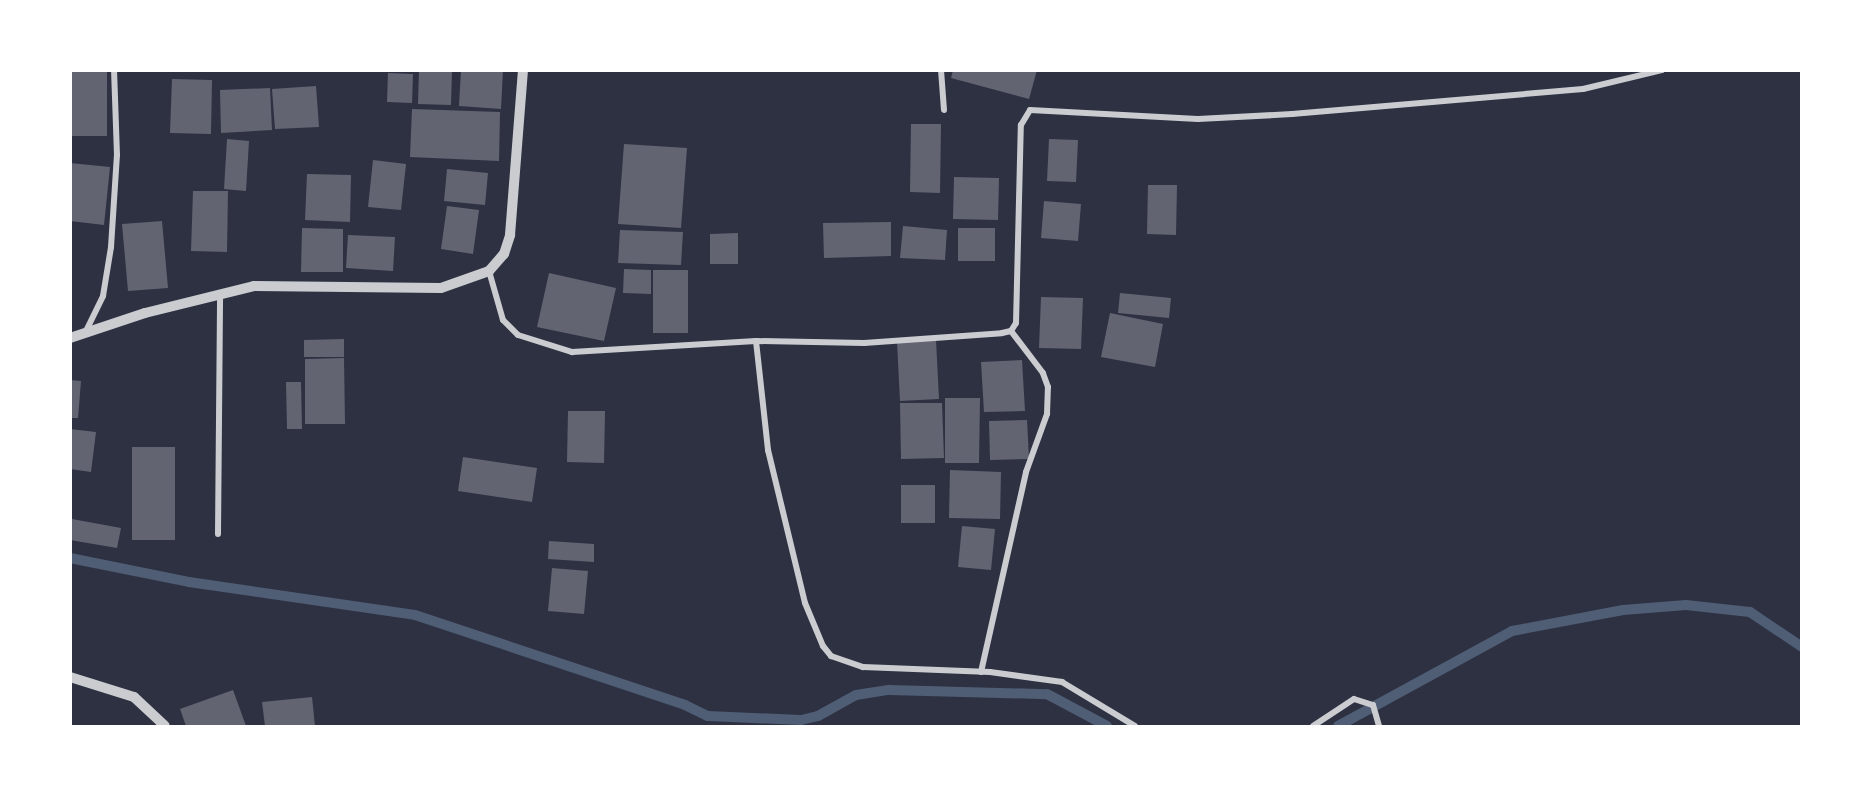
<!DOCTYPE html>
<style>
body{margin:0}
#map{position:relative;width:1872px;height:797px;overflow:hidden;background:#2d3142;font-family:"Sofia Sans Condensed",sans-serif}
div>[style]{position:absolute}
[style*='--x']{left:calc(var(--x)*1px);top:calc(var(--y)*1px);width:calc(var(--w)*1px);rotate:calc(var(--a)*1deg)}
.stream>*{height:10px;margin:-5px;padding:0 5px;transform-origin:5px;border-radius:5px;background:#4f5d75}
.building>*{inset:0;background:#626471}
.minor>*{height:6px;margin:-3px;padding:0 3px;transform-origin:3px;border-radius:3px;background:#caccd0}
.tertiary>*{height:10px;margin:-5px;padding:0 5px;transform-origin:5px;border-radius:5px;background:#caccd0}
span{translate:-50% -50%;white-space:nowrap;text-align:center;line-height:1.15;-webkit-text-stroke:6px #fff;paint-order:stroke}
.frame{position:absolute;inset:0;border:72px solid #fff;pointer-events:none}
</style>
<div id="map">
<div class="stream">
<i style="--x:70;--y:558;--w:121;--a:11.4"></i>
<i style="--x:189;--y:582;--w:228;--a:8.3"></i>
<i style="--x:415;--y:615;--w:285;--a:18.4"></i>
<i style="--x:685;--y:705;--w:25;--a:26"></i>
<i style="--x:708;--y:716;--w:93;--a:2.5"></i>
<i style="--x:801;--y:720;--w:17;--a:-13"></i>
<i style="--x:818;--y:716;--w:43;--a:-28.9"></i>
<i style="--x:856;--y:695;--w:33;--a:-9"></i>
<i style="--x:889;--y:690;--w:158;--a:1.5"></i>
<i style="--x:1047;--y:694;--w:68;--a:28.1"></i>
<i style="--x:1338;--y:726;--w:198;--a:-28.6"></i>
<i style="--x:1512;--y:631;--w:113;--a:-10.7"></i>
<i style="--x:1623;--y:610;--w:63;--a:-4.5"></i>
<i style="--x:1686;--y:605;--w:64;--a:6.2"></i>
<i style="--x:1750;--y:612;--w:63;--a:33.9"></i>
</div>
<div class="building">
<i style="clip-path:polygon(70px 70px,107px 70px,107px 136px,70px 136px)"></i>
<i style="clip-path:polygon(419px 70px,452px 70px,451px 105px,418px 104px)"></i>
<i style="clip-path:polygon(461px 70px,503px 70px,501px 109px,459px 106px)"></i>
<i style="clip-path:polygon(953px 70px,1037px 70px,1029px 99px,951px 78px)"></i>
<i style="clip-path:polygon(388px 73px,413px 74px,412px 103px,387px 102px)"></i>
<i style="clip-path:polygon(172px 79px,212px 80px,211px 134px,170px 133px)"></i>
<i style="clip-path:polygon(316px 86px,319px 127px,275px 129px,272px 89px)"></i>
<i style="clip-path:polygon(270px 88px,272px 130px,221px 133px,220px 90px)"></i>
<i style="clip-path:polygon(412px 109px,500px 112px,499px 161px,410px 157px)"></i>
<i style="clip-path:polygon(911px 124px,941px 124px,940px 193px,910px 192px)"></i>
<i style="clip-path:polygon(227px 139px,249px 141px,246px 191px,224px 189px)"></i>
<i style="clip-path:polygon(1049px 139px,1078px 140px,1076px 182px,1047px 181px)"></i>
<i style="clip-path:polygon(624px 144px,687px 148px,681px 228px,618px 224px)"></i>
<i style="clip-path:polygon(373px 160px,406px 164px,401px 210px,368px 207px)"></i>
<i style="clip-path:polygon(70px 163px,110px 167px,104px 225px,70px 221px)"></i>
<i style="clip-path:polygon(447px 169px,488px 173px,485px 205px,444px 201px)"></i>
<i style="clip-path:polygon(307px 174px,351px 175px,350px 222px,305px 220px)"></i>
<i style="clip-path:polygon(954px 177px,999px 178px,998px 220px,953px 219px)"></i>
<i style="clip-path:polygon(1148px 185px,1177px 185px,1176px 235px,1147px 234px)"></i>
<i style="clip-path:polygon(193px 191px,228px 191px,227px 252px,191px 251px)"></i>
<i style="clip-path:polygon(1044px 201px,1081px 204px,1078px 241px,1041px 238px)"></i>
<i style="clip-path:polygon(447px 206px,479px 210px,473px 254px,441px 249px)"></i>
<i style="clip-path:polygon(162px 221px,168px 288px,128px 291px,122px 224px)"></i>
<i style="clip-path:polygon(891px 222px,891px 256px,824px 258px,823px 223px)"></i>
<i style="clip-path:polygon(903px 226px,947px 230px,945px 260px,900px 258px)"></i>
<i style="clip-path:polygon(302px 228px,343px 229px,343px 272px,301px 272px)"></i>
<i style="clip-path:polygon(958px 228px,995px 228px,995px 261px,958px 261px)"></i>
<i style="clip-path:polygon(620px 230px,683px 232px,681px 265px,618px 263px)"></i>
<i style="clip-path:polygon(738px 233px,738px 264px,710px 264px,710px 234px)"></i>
<i style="clip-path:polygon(348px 235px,395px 237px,393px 271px,346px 268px)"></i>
<i style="clip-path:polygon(624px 269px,651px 270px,651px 294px,623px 293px)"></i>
<i style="clip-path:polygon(653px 270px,688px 270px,688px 333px,653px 333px)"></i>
<i style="clip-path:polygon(549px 273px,616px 288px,604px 341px,537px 327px)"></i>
<i style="clip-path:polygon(1120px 293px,1171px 298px,1169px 318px,1118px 313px)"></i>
<i style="clip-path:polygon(1041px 297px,1083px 298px,1081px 349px,1039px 348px)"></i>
<i style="clip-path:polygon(1110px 313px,1163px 324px,1155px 367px,1101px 357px)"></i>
<i style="clip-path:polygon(344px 339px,344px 357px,304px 357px,304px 340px)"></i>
<i style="clip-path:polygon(936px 340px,939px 399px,900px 401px,897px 342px)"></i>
<i style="clip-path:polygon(344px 358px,345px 424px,305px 424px,305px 359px)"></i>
<i style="clip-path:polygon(1022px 360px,1025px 411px,984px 412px,981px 362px)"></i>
<i style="clip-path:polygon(70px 380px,81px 381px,78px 418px,70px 418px)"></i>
<i style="clip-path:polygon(286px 382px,301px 382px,302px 429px,287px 429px)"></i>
<i style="clip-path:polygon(945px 398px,980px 398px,979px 463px,945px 463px)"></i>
<i style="clip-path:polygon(900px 403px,942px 403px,944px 458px,901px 459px)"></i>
<i style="clip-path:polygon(568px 411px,605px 411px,604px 463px,567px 462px)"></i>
<i style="clip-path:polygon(1027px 420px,1029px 459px,990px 460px,989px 421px)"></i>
<i style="clip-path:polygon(70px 429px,96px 432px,91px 472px,70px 469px)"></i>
<i style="clip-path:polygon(132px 447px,175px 447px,175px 540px,132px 540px)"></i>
<i style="clip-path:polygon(463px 457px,537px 468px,532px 502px,458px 491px)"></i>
<i style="clip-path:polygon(950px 470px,1001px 472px,1000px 519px,949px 518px)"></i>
<i style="clip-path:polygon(901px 485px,935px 485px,935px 523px,901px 523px)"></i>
<i style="clip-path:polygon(72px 519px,121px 528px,117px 548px,70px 540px)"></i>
<i style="clip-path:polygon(962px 526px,995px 529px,991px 570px,958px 567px)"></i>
<i style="clip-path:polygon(549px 541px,594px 544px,594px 562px,548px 559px)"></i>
<i style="clip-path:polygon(552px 568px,588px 571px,584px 614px,548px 611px)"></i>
<i style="clip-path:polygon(233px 690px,246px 726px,186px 726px,180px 709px)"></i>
<i style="clip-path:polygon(312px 697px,315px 726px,265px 726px,262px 702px)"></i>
</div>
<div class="minor">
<i style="--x:941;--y:70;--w:40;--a:85.7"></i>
<i style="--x:489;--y:271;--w:51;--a:74.1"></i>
<i style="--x:503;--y:320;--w:21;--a:45"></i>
<i style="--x:518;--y:335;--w:57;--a:17.5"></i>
<i style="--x:572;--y:352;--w:184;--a:-3.4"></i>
<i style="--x:756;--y:341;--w:108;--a:1.1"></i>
<i style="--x:864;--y:343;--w:138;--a:-4.1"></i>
<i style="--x:1002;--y:333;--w:9;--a:-13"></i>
<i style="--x:1011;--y:331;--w:9;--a:-58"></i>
<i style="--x:1016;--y:323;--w:198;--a:-88.6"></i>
<i style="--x:1021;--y:125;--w:17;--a:-59"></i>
<i style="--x:1030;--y:110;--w:168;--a:3.1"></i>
<i style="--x:1198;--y:119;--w:94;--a:-3"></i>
<i style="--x:1292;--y:114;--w:292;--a:-4.9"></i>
<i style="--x:1583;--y:89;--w:81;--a:-13.5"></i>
<i style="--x:86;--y:331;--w:39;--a:-64"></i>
<i style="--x:103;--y:296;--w:50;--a:-80.7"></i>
<i style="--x:111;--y:247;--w:92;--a:-86.3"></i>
<i style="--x:117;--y:155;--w:85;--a:-92"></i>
<i style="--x:756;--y:341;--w:110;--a:83.7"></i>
<i style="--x:768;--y:450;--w:157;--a:76.4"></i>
<i style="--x:805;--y:603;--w:47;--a:67.3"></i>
<i style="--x:823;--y:646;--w:13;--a:51"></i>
<i style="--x:831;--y:656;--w:34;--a:19"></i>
<i style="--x:863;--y:667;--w:127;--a:2.3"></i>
<i style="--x:990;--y:672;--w:73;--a:7.9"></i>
<i style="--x:1062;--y:682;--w:85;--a:31.1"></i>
<i style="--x:218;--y:534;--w:238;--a:-89.5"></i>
<i style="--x:981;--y:672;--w:205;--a:-77.3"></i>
<i style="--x:1026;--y:472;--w:62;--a:-70.1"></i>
<i style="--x:1047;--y:414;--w:27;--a:-88"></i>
<i style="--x:1048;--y:387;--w:15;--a:-110"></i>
<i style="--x:1043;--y:373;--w:53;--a:-127.3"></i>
<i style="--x:1313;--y:726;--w:49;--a:-33.4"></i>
<i style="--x:1354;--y:699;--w:20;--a:18"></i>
<i style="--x:1373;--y:705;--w:22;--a:74"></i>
</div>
<div class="tertiary">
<i style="--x:70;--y:338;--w:79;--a:-18.4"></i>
<i style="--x:145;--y:313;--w:112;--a:-13.9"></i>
<i style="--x:254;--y:286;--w:187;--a:0.6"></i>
<i style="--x:441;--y:288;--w:51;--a:-19.5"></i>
<i style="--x:489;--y:271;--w:23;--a:-49"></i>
<i style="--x:504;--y:254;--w:20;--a:-72"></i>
<i style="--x:510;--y:235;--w:166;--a:-85.5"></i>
<i style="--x:70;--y:677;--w:67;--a:17.4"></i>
<i style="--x:134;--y:697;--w:42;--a:43.1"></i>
</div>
<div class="frame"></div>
</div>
